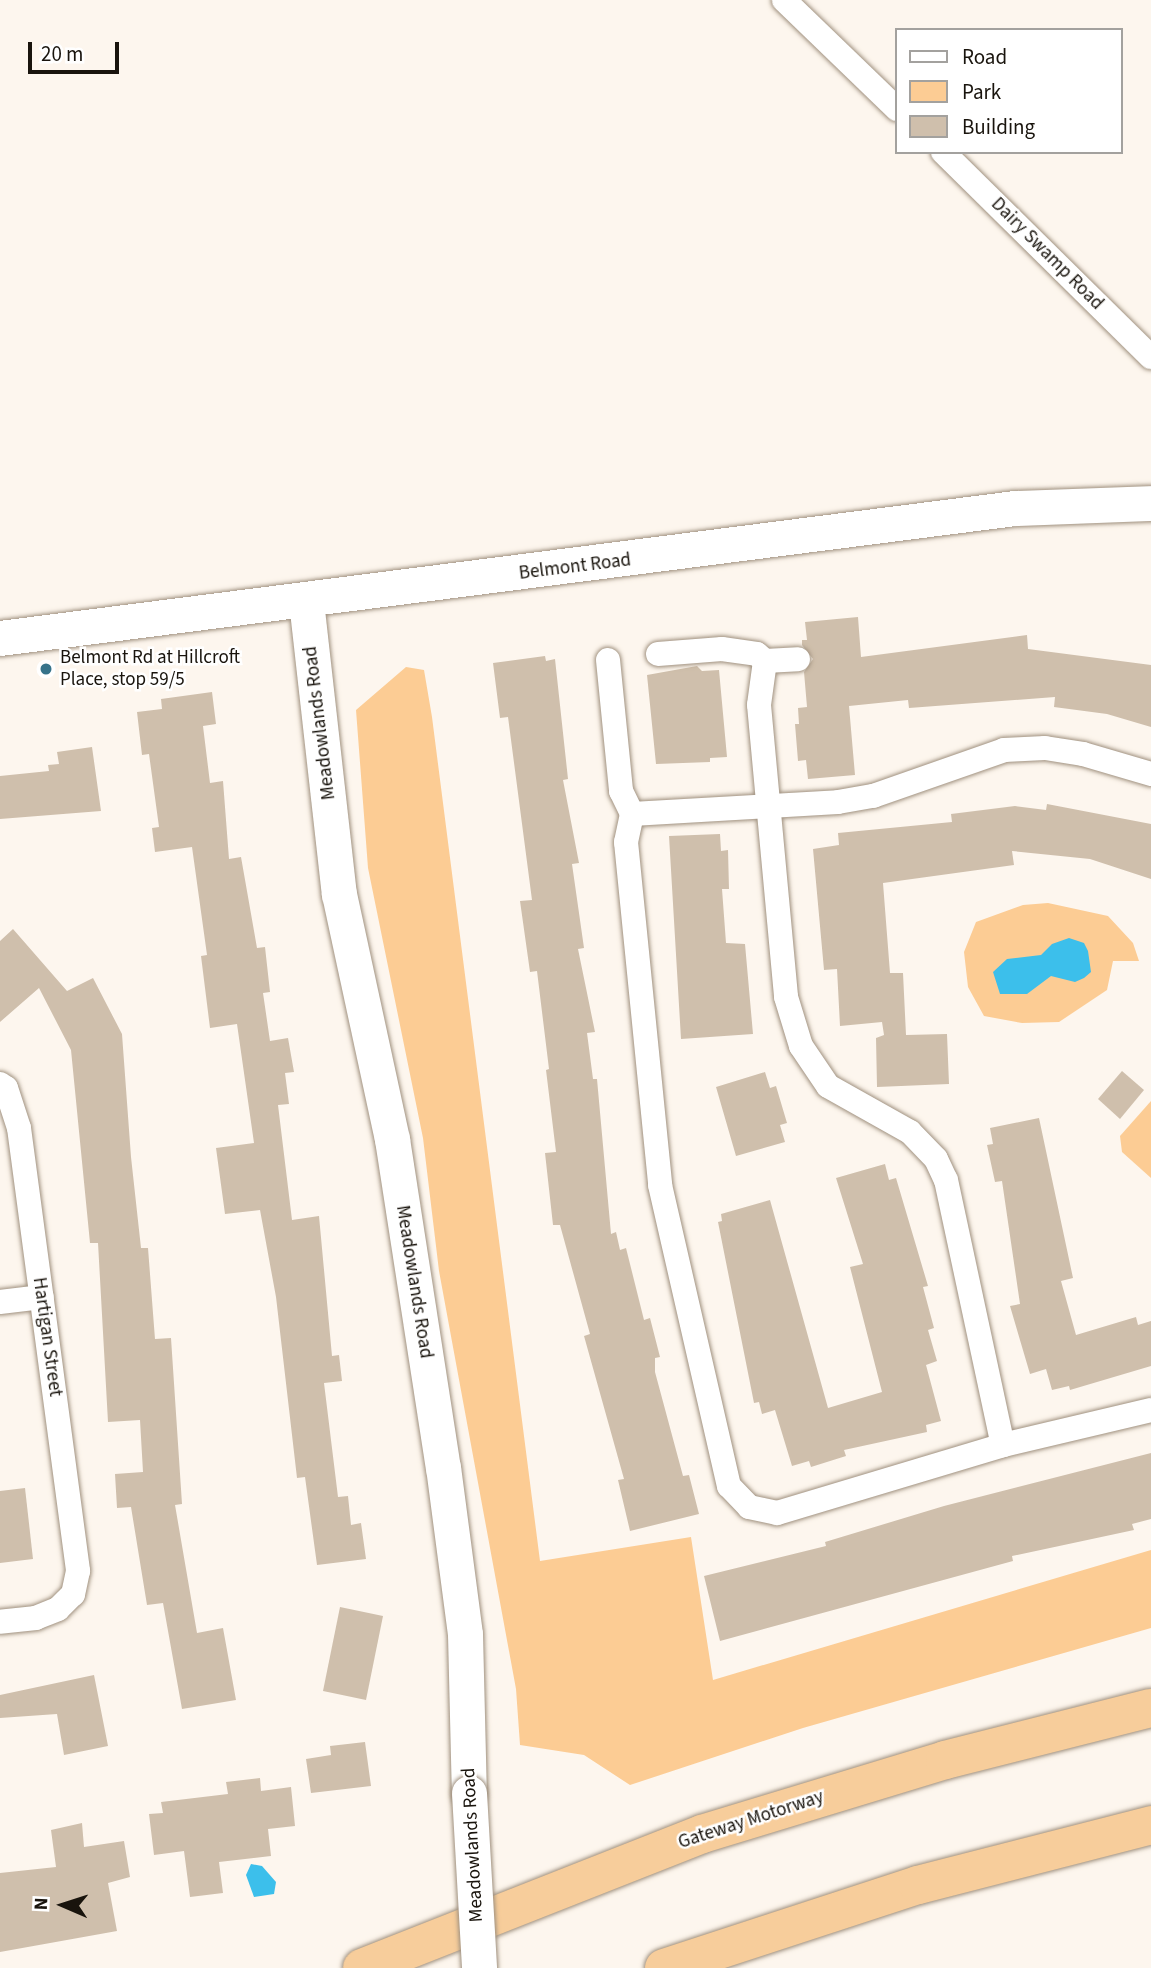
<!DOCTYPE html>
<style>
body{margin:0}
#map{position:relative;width:1151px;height:1968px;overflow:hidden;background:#fdf6ee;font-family:"Source Sans 3",sans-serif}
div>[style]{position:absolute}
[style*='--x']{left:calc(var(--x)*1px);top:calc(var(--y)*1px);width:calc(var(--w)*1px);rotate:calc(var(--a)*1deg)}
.green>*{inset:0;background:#fccc94}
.water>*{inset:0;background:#3cbfeb}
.building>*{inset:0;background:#cfbfac}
.roads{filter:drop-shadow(0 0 2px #a0917f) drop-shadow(0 0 2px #a0917f)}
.street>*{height:24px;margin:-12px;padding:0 12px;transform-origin:12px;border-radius:12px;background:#fff}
.secondary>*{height:35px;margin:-17.5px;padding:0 17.5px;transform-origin:17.5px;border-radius:17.5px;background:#fff}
.highway>*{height:38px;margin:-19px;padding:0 19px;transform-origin:19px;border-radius:19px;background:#f7cd9b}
.bridges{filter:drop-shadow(0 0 2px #a0917f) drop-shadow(0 0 2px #a0917f)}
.secondary-bridge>*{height:35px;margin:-17.5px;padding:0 17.5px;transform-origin:17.5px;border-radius:17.5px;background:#fff}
.dots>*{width:19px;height:19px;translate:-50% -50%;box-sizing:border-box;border:4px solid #fff;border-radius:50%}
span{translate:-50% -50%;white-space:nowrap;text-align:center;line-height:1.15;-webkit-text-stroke:5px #fff;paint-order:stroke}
.street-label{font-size:19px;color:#19140d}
.poi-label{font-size:19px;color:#19140d}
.left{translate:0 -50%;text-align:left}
.legend{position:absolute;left:895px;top:28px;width:228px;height:126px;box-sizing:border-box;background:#fff;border:2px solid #a3a19e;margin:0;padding:9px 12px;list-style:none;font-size:21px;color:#19140d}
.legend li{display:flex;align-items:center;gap:14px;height:35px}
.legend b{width:35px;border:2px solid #a3a19e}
.north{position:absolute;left:28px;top:1870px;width:70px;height:70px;-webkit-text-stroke:5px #fff;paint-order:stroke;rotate:273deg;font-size:19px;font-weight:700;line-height:28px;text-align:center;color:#19140d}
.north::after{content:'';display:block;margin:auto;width:24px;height:32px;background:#19140d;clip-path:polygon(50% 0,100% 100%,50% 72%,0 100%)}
.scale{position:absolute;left:28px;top:42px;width:91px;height:32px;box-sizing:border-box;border:4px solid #19140d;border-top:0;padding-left:9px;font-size:21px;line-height:24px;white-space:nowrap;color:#19140d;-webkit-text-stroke:5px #fff;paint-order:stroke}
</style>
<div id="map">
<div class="green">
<i style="clip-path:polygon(406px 667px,424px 670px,432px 717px,540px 1561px,691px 1537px,713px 1680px,1151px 1550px,1151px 1628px,803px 1728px,630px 1785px,584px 1755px,520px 1745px,516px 1689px,439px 1271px,423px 1138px,368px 868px,356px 710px)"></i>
<i style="clip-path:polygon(1048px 903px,1108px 916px,1133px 943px,1139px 961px,1113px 961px,1107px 990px,1059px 1022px,1022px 1023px,984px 1016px,968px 987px,964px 952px,976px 922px,1023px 905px)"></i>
<i style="clip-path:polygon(1151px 1101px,1151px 1178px,1122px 1152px,1120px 1136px)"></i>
</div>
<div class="water">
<i style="clip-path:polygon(1069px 938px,1084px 943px,1088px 951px,1091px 972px,1084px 978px,1075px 982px,1051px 976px,1027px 994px,1000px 994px,993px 972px,1007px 959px,1041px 955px,1052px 944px)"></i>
<i style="clip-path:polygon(251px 1864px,262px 1866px,276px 1882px,274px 1894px,254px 1897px,246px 1875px)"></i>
</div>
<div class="building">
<i style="clip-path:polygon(858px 617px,861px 657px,1027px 635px,1028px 649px,1151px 665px,1151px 727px,1107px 714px,1054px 707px,1055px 697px,909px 708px,908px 700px,849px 706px,855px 775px,808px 779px,806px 760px,798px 761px,795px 724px,799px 724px,798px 708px,807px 707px,804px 672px,813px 659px,802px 645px,802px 640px,807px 640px,805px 622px)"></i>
<i style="clip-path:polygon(545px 656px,546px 661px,555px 659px,568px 779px,563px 780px,579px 863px,572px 864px,584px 948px,578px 949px,595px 1032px,587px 1033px,593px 1079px,597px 1079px,611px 1234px,616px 1232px,620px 1250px,626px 1248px,644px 1320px,650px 1318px,660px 1357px,655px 1358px,655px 1372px,683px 1476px,689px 1475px,699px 1514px,630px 1531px,618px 1480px,624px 1479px,584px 1336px,590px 1334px,560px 1225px,553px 1225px,545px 1153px,556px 1152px,546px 1070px,549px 1069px,537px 971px,530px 972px,520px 901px,532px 900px,508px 717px,500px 718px,493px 663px)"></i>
<i style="clip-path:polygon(697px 666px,702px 671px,719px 670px,727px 757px,710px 758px,710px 762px,656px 764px,647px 675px)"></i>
<i style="clip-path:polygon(212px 692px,216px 724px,203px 726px,210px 783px,223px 781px,229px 859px,241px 857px,257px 948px,265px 947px,270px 992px,263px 993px,270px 1041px,288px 1038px,294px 1072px,285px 1073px,289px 1104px,278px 1105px,292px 1220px,319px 1216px,332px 1356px,339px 1355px,342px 1381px,324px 1383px,338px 1497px,348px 1496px,351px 1525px,361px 1523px,366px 1559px,317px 1565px,305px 1477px,297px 1478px,276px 1297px,260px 1210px,225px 1214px,216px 1148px,254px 1143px,237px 1024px,210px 1028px,201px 956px,207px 955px,192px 847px,155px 852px,152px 828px,159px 827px,149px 754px,142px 755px,137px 712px,162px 709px,161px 699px)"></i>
<i style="clip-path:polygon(92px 747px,101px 811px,0 819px,0 776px,49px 771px,48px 765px,59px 764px,57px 752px)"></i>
<i style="clip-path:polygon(1047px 804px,1151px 824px,1151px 879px,1090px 859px,1012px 851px,1014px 865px,883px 883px,890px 973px,903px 973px,906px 1035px,947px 1034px,949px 1084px,877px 1087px,876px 1038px,884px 1035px,882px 1022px,840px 1026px,837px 969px,824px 970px,813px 849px,839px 845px,838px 833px,952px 822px,951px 814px,1015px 806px,1046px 810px)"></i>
<i style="clip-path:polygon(720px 834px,721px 851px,728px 850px,729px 889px,722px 889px,726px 943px,745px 944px,753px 1034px,681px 1039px,669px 836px)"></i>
<i style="clip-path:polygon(13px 929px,67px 991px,93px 978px,122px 1034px,131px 1157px,141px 1248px,148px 1248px,155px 1339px,171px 1338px,182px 1504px,175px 1505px,197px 1633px,223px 1628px,236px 1700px,182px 1709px,163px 1603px,147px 1605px,131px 1507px,117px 1508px,115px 1474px,143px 1472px,140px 1420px,108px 1422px,98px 1243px,90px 1243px,71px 1050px,39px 988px,0 1022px,0 941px)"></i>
<i style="clip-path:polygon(1122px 1071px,1144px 1090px,1120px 1119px,1098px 1099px)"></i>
<i style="clip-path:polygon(765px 1072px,770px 1088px,776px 1086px,787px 1123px,780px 1125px,785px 1142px,736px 1156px,716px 1087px)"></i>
<i style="clip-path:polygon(1039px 1118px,1073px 1278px,1061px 1281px,1076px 1335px,1136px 1317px,1138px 1325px,1151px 1321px,1151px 1366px,1070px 1390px,1069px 1386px,1052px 1390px,1046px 1369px,1030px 1374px,1010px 1306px,1020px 1304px,1002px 1181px,995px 1182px,987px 1145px,993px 1144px,990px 1128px)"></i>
<i style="clip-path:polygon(885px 1164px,889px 1180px,896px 1178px,928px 1286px,923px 1287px,934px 1328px,928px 1330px,937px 1361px,926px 1365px,941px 1421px,926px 1425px,927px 1432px,844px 1450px,846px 1456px,811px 1467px,809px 1461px,792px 1466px,775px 1410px,762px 1414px,759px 1402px,754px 1403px,718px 1222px,722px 1221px,721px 1214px,770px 1200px,828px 1408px,882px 1392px,850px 1267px,863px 1264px,836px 1178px)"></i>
<i style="clip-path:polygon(1151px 1453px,1151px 1519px,1132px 1524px,1134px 1530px,1012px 1556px,1013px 1561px,720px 1641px,704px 1576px,826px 1546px,825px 1542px,944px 1506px)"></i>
<i style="clip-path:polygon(25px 1488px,33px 1559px,0 1563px,0 1491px)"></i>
<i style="clip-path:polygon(340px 1607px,383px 1616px,366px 1700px,323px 1691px)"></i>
<i style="clip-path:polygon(94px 1675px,108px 1746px,64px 1755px,57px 1714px,0 1718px,0 1695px)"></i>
<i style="clip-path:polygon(365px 1742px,371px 1786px,311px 1793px,306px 1759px,331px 1755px,330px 1746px)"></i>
<i style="clip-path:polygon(260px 1778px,261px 1791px,291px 1787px,295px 1826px,268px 1829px,271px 1856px,219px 1862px,223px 1893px,190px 1897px,184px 1851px,154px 1855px,149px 1814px,163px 1813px,161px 1802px,228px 1794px,226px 1782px)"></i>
<i style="clip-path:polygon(82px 1823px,84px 1847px,124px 1841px,130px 1877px,108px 1883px,117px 1931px,0 1952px,0 1873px,56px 1867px,51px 1830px)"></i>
</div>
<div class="roads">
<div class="street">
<i style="--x:784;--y:0;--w:157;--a:44"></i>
<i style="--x:943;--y:152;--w:292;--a:44.6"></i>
<i style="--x:658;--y:654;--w:64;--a:-4.5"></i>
<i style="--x:722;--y:649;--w:35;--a:8"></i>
<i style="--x:757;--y:654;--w:11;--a:41"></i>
<i style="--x:765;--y:661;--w:33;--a:-3"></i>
<i style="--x:608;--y:660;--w:132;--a:84.3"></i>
<i style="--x:621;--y:791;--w:25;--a:64"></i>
<i style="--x:632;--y:814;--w:29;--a:102"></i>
<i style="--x:626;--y:842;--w:345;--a:84.3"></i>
<i style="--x:660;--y:1185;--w:309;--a:77.1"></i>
<i style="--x:729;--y:1486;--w:29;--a:46"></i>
<i style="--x:749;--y:1507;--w:29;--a:12"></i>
<i style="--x:777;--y:1513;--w:236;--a:-16.7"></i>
<i style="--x:1003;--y:1445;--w:152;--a:-13.3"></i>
<i style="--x:765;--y:661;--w:44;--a:97.8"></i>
<i style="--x:759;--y:705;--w:293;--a:84.7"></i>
<i style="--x:786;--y:997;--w:51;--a:73"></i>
<i style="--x:801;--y:1046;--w:48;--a:56"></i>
<i style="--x:828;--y:1086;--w:94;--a:29.3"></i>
<i style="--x:910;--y:1132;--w:37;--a:46"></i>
<i style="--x:936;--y:1159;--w:23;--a:65"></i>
<i style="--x:946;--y:1180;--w:271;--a:77.9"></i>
<i style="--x:632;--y:814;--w:206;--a:-3.3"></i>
<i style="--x:838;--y:802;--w:36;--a:-10"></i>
<i style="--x:873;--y:796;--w:139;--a:-19.3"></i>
<i style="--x:1004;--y:750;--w:41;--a:-2.8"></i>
<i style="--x:1045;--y:748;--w:38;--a:9"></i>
<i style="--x:1083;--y:754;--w:71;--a:16.4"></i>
<i style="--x:0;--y:1084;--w:7;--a:34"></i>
<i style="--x:6;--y:1088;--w:42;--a:72"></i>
<i style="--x:19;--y:1128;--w:447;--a:82.4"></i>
<i style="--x:78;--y:1571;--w:24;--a:102"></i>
<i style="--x:73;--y:1594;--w:21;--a:135"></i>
<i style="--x:58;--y:1609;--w:24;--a:158"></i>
<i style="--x:36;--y:1618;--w:36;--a:174"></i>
<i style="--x:0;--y:1302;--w:42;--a:-6.8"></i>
</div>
<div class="secondary">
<i style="--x:306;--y:601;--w:295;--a:83.6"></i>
<i style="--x:339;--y:894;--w:251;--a:77.8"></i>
<i style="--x:392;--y:1139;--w:332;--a:81.2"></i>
<i style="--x:443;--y:1467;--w:168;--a:82.5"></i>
<i style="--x:465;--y:1634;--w:159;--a:88.6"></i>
<i style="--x:0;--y:638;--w:1023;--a:-7.3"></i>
<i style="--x:1015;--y:508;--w:136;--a:-2.1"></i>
</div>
<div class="highway">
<i style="--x:362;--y:1968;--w:365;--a:-21.5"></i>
<i style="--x:702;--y:1834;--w:254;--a:-16.9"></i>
<i style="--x:945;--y:1760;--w:212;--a:-14.2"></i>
<i style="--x:664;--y:1968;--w:267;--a:-18.1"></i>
<i style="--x:918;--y:1885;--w:241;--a:-14.4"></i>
</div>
</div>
<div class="bridges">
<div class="secondary-bridge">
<i style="--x:469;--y:1793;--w:175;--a:86.7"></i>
</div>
</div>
<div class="dots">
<i style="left:46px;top:669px;background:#36738a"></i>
</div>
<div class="street-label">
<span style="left:1047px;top:254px;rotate:45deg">Dairy Swamp Road</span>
<span style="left:575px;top:567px;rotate:-7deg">Belmont Road</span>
<span style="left:320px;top:723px;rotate:-97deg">Meadowlands Road</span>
<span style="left:414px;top:1282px;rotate:81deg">Meadowlands Road</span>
<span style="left:47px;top:1337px;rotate:82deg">Hartigan Street</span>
<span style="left:751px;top:1820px;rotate:-18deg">Gateway Motorway</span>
<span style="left:473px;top:1845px;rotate:-93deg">Meadowlands Road</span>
</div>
<div class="poi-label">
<span class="left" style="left:60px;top:669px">Belmont Rd at Hillcroft<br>Place, stop 59/5</span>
</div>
<ul class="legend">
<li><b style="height:9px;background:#fff"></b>Road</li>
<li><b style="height:19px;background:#fccc94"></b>Park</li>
<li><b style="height:19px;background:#cfbfac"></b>Building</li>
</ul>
<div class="north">N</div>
<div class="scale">20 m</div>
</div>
